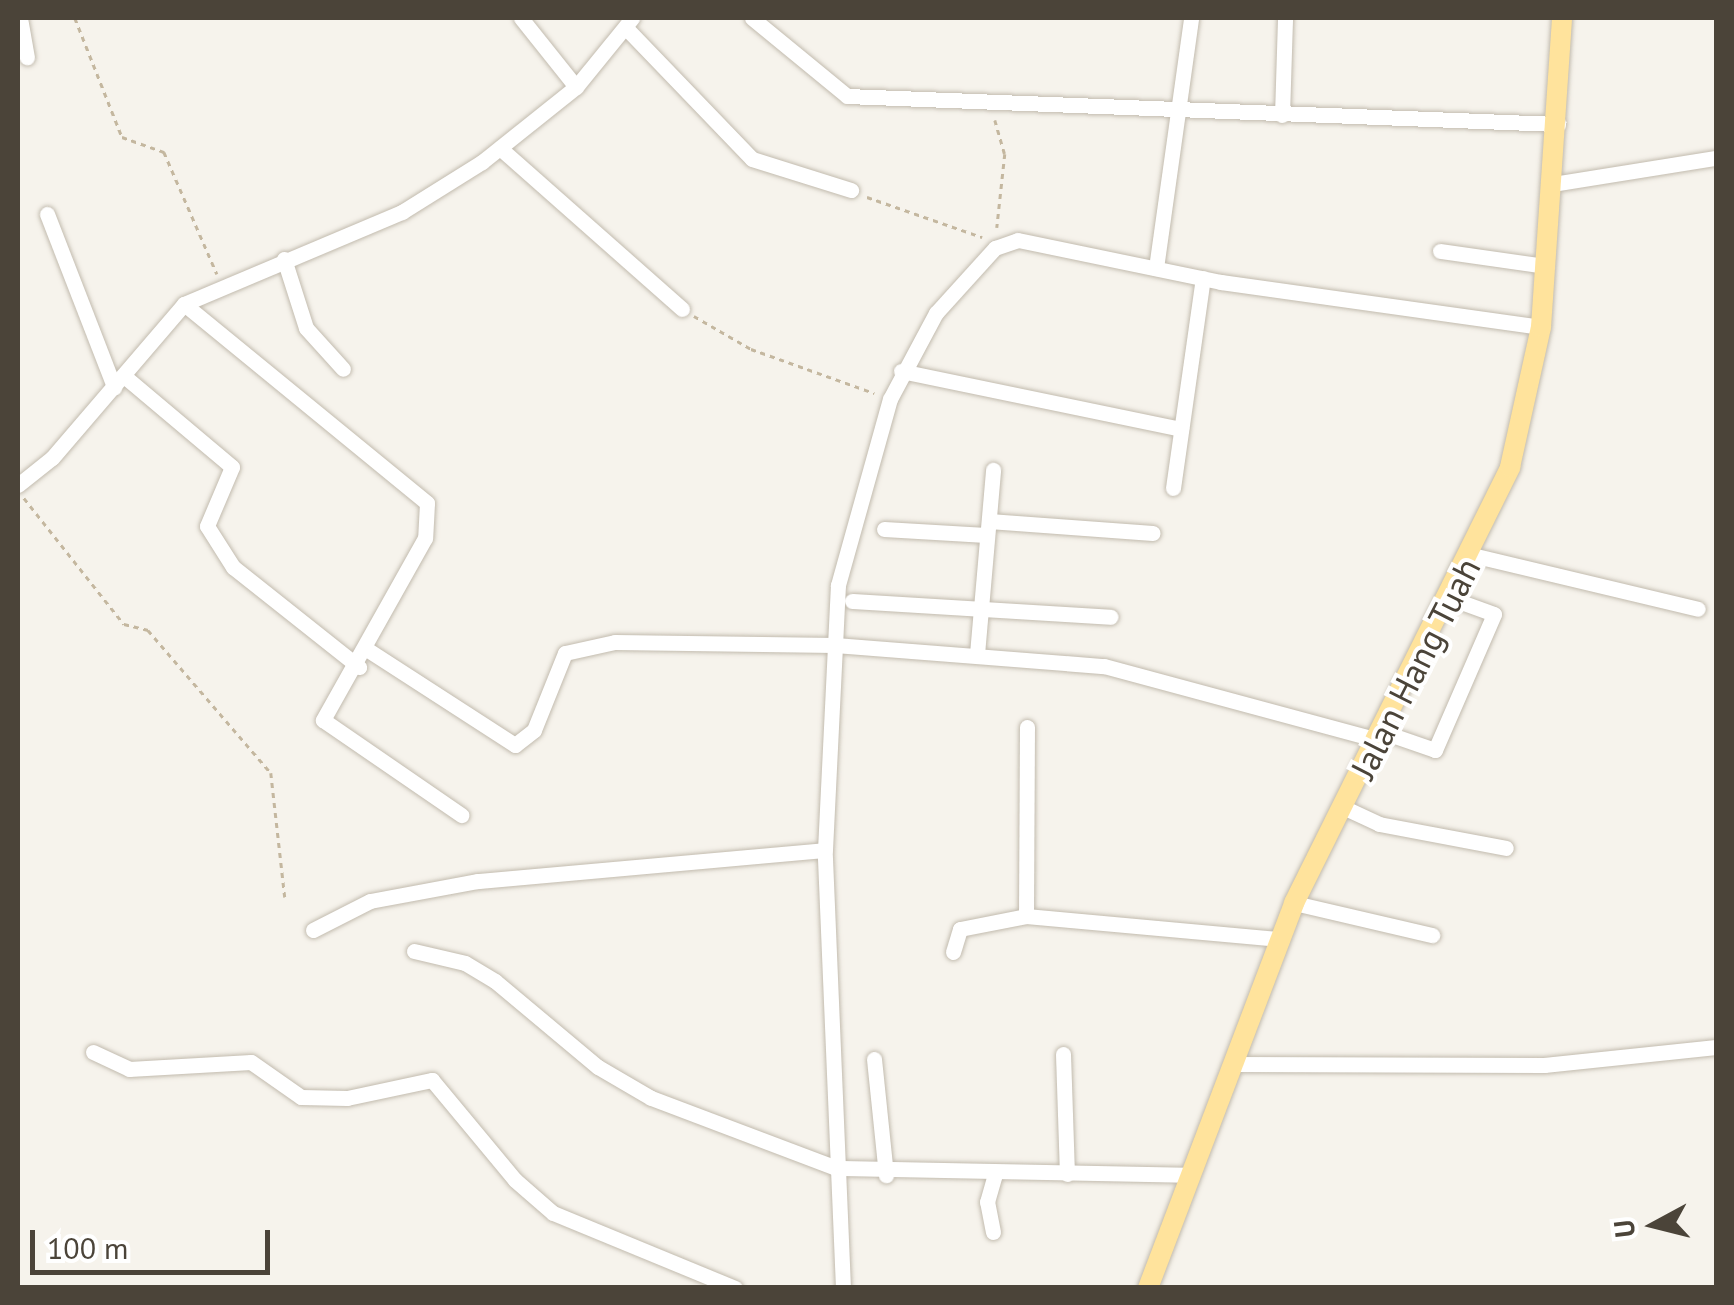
<!DOCTYPE html>
<style>
body{margin:0}
#map{position:relative;width:1734px;height:1305px;overflow:hidden;background:#f6f3ec;font-family:"PT Sans",sans-serif}
div>[style]{position:absolute}
[style*='--x']{left:calc(var(--x)*1px);top:calc(var(--y)*1px);width:calc(var(--w)*1px);rotate:calc(var(--a)*1deg)}
.path>*{height:2.5px;margin-top:-1.25px;transform-origin:0;background:repeating-linear-gradient(90deg,#c4b79f 0 5px,transparent 0 10px)}
.roads{filter:drop-shadow(0 0 2px #c2bbae) drop-shadow(0 0 2px #c2bbae)}
.minor>*{height:15px;margin:-7.5px;padding:0 7.5px;transform-origin:7.5px;border-radius:7.5px;background:#fff}
.major>*{height:20px;margin:-10px;padding:0 10px;transform-origin:10px;border-radius:10px;background:#ffe39c}
span{translate:-50% -50%;white-space:nowrap;text-align:center;line-height:1.15;-webkit-text-stroke:8px #fff;paint-order:stroke}
.street-label{font-size:35px;color:#4b4439}
.frame{position:absolute;inset:0;border:20px solid #4b4439;pointer-events:none}
.north{position:absolute;left:1604px;top:1175px;width:100px;height:100px;-webkit-text-stroke:8px #fff;paint-order:stroke;rotate:263deg;font-size:28px;font-weight:700;line-height:40px;text-align:center;color:#4b4439}
.north::after{content:'';display:block;margin:auto;width:35px;height:45px;background:#4b4439;clip-path:polygon(50% 0,100% 100%,50% 72%,0 100%)}
.scale{position:absolute;left:30px;top:1230px;width:240px;height:45px;box-sizing:border-box;border:5px solid #4b4439;border-top:0;padding-left:12px;font-size:30px;line-height:35px;white-space:nowrap;color:#4b4439;-webkit-text-stroke:8px #fff;paint-order:stroke}
</style>
<div id="map">
<div class="path">
<i style="--x:75;--y:18;--w:128;--a:68.4"></i>
<i style="--x:122;--y:137;--w:45;--a:19.7"></i>
<i style="--x:164;--y:152;--w:133;--a:66.5"></i>
<i style="--x:995;--y:120;--w:35;--a:74"></i>
<i style="--x:1005;--y:154;--w:74;--a:96.2"></i>
<i style="--x:867;--y:197;--w:122;--a:19.2"></i>
<i style="--x:694;--y:316;--w:66;--a:30.1"></i>
<i style="--x:751;--y:349;--w:131;--a:19.7"></i>
<i style="--x:24;--y:498;--w:161;--a:51.6"></i>
<i style="--x:124;--y:624;--w:25;--a:14"></i>
<i style="--x:148;--y:630;--w:189;--a:49.3"></i>
<i style="--x:271;--y:773;--w:125;--a:83.6"></i>
</div>
<div class="roads">
<div class="minor">
<i style="--x:20;--y:18;--w:40;--a:80"></i>
<i style="--x:521;--y:18;--w:88;--a:51.4"></i>
<i style="--x:752;--y:18;--w:123;--a:39.4"></i>
<i style="--x:847;--y:96;--w:712;--a:2.26"></i>
<i style="--x:627;--y:29;--w:180;--a:46.1"></i>
<i style="--x:752;--y:159;--w:104;--a:17.4"></i>
<i style="--x:1282;--y:115;--w:97;--a:-88.2"></i>
<i style="--x:500;--y:148;--w:243;--a:41.5"></i>
<i style="--x:1553;--y:184;--w:165;--a:-9.1"></i>
<i style="--x:47;--y:214;--w:186;--a:68.8"></i>
<i style="--x:1440;--y:251;--w:107;--a:8.1"></i>
<i style="--x:284;--y:259;--w:72;--a:72.3"></i>
<i style="--x:306;--y:328;--w:55;--a:47.9"></i>
<i style="--x:1156;--y:268;--w:252;--a:-82"></i>
<i style="--x:184;--y:304;--w:314;--a:39.3"></i>
<i style="--x:427;--y:503;--w:35;--a:93"></i>
<i style="--x:425;--y:538;--w:209;--a:119.3"></i>
<i style="--x:323;--y:720;--w:168;--a:34.5"></i>
<i style="--x:901;--y:371;--w:286;--a:11.7"></i>
<i style="--x:124;--y:376;--w:141;--a:40.1"></i>
<i style="--x:232;--y:467;--w:64;--a:113"></i>
<i style="--x:207;--y:526;--w:49;--a:57.6"></i>
<i style="--x:233;--y:567;--w:161;--a:38.4"></i>
<i style="--x:18;--y:485;--w:43;--a:-38.5"></i>
<i style="--x:52;--y:458;--w:203;--a:-49.4"></i>
<i style="--x:184;--y:304;--w:237;--a:-22.9"></i>
<i style="--x:402;--y:212;--w:94;--a:-32"></i>
<i style="--x:482;--y:162;--w:120;--a:-38.6"></i>
<i style="--x:576;--y:87;--w:89;--a:-50.9"></i>
<i style="--x:1173;--y:488;--w:212;--a:-81.9"></i>
<i style="--x:989;--y:521;--w:164;--a:4.2"></i>
<i style="--x:884;--y:529;--w:102;--a:3.4"></i>
<i style="--x:1472;--y:555;--w:232;--a:13.4"></i>
<i style="--x:852;--y:601;--w:259;--a:3.5"></i>
<i style="--x:368;--y:650;--w:175;--a:32.9"></i>
<i style="--x:515;--y:745;--w:24;--a:-38"></i>
<i style="--x:534;--y:730;--w:83;--a:-68.1"></i>
<i style="--x:565;--y:653;--w:51;--a:-12.4"></i>
<i style="--x:615;--y:642;--w:220;--a:0.8"></i>
<i style="--x:835;--y:645;--w:270;--a:4.5"></i>
<i style="--x:1104;--y:666;--w:285;--a:15.1"></i>
<i style="--x:977;--y:654;--w:185;--a:-85"></i>
<i style="--x:1383;--y:732;--w:55;--a:19.1"></i>
<i style="--x:1435;--y:750;--w:148;--a:-66.5"></i>
<i style="--x:1494;--y:614;--w:47;--a:-160"></i>
<i style="--x:1345;--y:808;--w:38;--a:25"></i>
<i style="--x:1379;--y:824;--w:129;--a:10.7"></i>
<i style="--x:1294;--y:903;--w:142;--a:13.1"></i>
<i style="--x:1026;--y:916;--w:189;--a:-89.7"></i>
<i style="--x:313;--y:930;--w:64;--a:-27"></i>
<i style="--x:370;--y:901;--w:110;--a:-10.5"></i>
<i style="--x:478;--y:881;--w:348;--a:-5.1"></i>
<i style="--x:414;--y:951;--w:52;--a:13.2"></i>
<i style="--x:465;--y:963;--w:35;--a:31"></i>
<i style="--x:495;--y:981;--w:134;--a:39.9"></i>
<i style="--x:598;--y:1067;--w:61;--a:30.3"></i>
<i style="--x:651;--y:1098;--w:198;--a:20.7"></i>
<i style="--x:836;--y:1168;--w:355;--a:1.1"></i>
<i style="--x:953;--y:952;--w:24;--a:-73"></i>
<i style="--x:960;--y:929;--w:67;--a:-11.1"></i>
<i style="--x:1026;--y:916;--w:255;--a:5.2"></i>
<i style="--x:93;--y:1052;--w:40;--a:25"></i>
<i style="--x:129;--y:1069;--w:122;--a:-3.3"></i>
<i style="--x:251;--y:1062;--w:61;--a:35"></i>
<i style="--x:301;--y:1097;--w:46;--a:1.2"></i>
<i style="--x:347;--y:1098;--w:87;--a:-12"></i>
<i style="--x:432;--y:1080;--w:130;--a:50.3"></i>
<i style="--x:515;--y:1180;--w:50;--a:41"></i>
<i style="--x:553;--y:1213;--w:197;--a:22.4"></i>
<i style="--x:1063;--y:1054;--w:120;--a:88.1"></i>
<i style="--x:874;--y:1059;--w:117;--a:84.1"></i>
<i style="--x:1233;--y:1064;--w:311;--a:0.2"></i>
<i style="--x:1544;--y:1065;--w:173;--a:-6"></i>
<i style="--x:993;--y:1232;--w:31;--a:-101"></i>
<i style="--x:987;--y:1202;--w:29;--a:-74"></i>
<i style="--x:843;--y:1288;--w:438;--a:-92.4"></i>
<i style="--x:825;--y:850;--w:265;--a:-87.2"></i>
<i style="--x:838;--y:585;--w:193;--a:-74.4"></i>
<i style="--x:890;--y:399;--w:98;--a:-61.9"></i>
<i style="--x:936;--y:313;--w:88;--a:-47.8"></i>
<i style="--x:995;--y:248;--w:24;--a:-19"></i>
<i style="--x:1018;--y:240;--w:207;--a:11.7"></i>
<i style="--x:1221;--y:282;--w:323;--a:8"></i>
</div>
<div class="major">
<i style="--x:1148;--y:1288;--w:412;--a:-69.2"></i>
<i style="--x:1294;--y:903;--w:487;--a:-63.6"></i>
<i style="--x:1510;--y:467;--w:143;--a:-77.5"></i>
<i style="--x:1541;--y:327;--w:310;--a:-86.1"></i>
</div>
</div>
<div class="street-label">
<span style="left:1415px;top:668px;rotate:-63deg">Jalan Hang Tuah</span>
</div>
<div class="frame"></div>
<div class="north">U</div>
<div class="scale">100 m</div>
</div>
